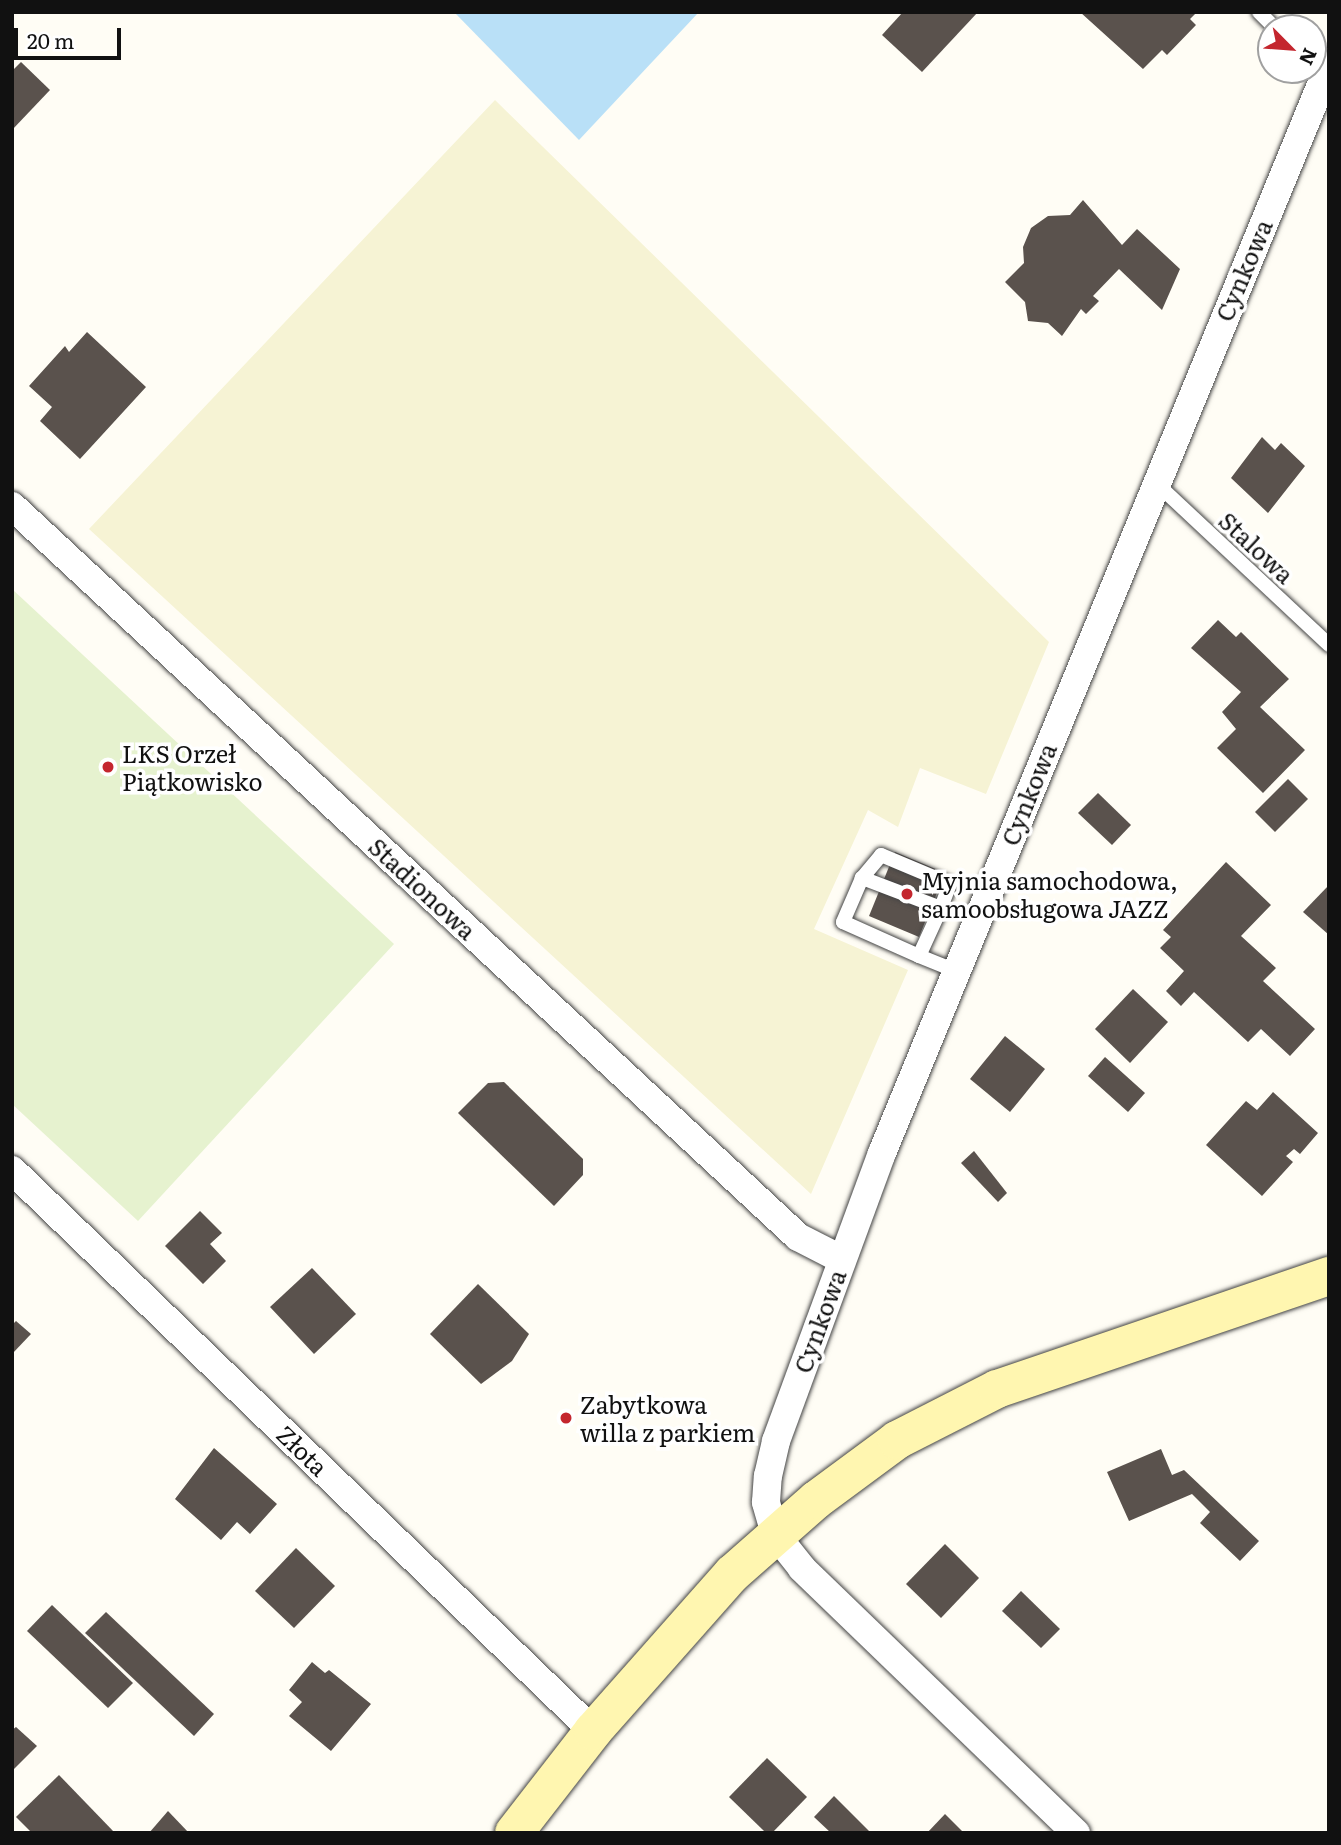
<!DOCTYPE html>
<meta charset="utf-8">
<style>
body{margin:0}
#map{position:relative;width:1341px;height:1845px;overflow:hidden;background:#fffdf5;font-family:Literata,serif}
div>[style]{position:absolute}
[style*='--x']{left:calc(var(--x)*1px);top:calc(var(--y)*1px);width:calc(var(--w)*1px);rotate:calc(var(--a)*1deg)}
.farmland>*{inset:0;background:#f6f3d4}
.pitch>*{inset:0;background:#e6f2cf}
.water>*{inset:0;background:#b9e0f7}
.building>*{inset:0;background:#5a524d}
.roads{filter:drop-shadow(0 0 2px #444) drop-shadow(0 0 2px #444)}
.lane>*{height:14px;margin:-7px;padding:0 7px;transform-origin:7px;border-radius:7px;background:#fff}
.street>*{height:28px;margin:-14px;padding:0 14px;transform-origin:14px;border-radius:14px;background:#fff}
.secondary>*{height:38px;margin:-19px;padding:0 19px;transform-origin:19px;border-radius:19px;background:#fff6b0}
.dots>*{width:19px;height:19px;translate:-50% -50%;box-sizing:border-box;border:4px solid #fff;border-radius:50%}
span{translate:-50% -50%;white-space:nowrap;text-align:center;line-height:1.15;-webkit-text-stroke:7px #fff;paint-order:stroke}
.street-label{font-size:24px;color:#111}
.poi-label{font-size:24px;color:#111}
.left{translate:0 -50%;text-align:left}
.frame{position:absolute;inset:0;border:14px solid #111;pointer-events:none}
.north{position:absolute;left:1257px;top:14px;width:70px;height:70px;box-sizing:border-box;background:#fff;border:2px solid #a0a0a0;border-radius:50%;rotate:115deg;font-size:19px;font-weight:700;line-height:28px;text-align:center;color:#111}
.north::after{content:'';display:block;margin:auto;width:24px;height:32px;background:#c4262e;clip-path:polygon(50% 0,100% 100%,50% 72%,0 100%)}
.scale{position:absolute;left:14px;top:28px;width:107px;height:32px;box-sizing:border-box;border:4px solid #111;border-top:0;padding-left:9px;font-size:21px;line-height:24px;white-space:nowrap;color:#111;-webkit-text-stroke:5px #fff;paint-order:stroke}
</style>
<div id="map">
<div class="farmland">
<i style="clip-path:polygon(495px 100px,1049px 642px,986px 794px,920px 768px,898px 827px,868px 810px,814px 929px,908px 970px,811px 1194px,89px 529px)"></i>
</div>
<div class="pitch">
<i style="clip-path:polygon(12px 589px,394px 944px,138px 1221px,12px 1104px)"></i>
</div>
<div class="water">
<i style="clip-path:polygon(454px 12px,699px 12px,579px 140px)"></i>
</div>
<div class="building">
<i style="clip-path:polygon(903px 12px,978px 12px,922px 72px,882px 35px)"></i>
<i style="clip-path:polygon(1080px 12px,1197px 12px,1190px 19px,1196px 25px,1167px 55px,1162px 50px,1143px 69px)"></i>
<i style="clip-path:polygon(21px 62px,50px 90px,12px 130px,12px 71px)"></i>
<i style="clip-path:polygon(1083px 200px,1122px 245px,1137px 229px,1180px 269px,1162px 310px,1119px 269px,1093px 296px,1099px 301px,1086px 314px,1081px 309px,1062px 336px,1048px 323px,1028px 321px,1025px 302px,1005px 282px,1024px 263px,1023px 247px,1031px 228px,1048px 216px,1070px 215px)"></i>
<i style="clip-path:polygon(87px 332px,146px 387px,80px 459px,40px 421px,52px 407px,29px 386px,65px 346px,69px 352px)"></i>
<i style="clip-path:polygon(1262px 437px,1275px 450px,1281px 443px,1305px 466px,1268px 513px,1231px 478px)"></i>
<i style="clip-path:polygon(1218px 620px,1236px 637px,1241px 632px,1289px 679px,1260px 707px,1305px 750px,1263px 793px,1217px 748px,1236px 729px,1222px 712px,1241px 692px,1191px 648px)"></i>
<i style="clip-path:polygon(1288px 779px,1308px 799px,1275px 832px,1255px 812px)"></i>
<i style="clip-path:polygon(1098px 793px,1131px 825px,1112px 845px,1078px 813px)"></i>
<i style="clip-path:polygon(895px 852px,945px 873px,919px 937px,869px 916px)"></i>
<i style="clip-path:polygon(1226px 862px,1271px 905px,1241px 936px,1276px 968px,1263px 981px,1315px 1029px,1290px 1056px,1261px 1029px,1248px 1042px,1194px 992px,1181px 1006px,1166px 991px,1184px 971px,1160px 948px,1171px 937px,1163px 930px)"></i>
<i style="clip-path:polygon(1329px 885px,1329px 935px,1303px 912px)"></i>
<i style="clip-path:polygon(1133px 989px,1168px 1022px,1130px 1063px,1095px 1029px)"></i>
<i style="clip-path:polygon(1005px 1036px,1045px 1069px,1010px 1112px,970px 1079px)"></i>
<i style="clip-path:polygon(1105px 1057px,1145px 1093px,1128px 1112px,1088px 1076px)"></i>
<i style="clip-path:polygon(504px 1082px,583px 1159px,583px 1175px,554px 1206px,458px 1113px,488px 1083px)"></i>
<i style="clip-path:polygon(1273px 1092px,1318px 1133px,1300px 1154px,1294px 1149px,1286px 1156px,1293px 1162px,1262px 1196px,1206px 1145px,1246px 1101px,1257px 1110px)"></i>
<i style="clip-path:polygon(974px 1151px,1007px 1193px,998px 1202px,961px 1163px)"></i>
<i style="clip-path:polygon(200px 1211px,222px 1233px,210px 1244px,226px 1261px,203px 1284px,165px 1246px)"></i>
<i style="clip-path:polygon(312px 1268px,356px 1314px,314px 1354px,270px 1307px)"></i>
<i style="clip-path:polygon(478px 1284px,529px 1334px,512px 1361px,481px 1384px,430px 1334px)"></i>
<i style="clip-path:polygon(16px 1321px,31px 1334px,12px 1354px,12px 1325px)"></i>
<i style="clip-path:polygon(214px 1448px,277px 1504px,250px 1534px,237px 1522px,221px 1540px,175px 1499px)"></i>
<i style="clip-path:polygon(1161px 1449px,1172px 1475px,1184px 1470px,1259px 1541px,1240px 1561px,1200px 1523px,1210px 1512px,1192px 1494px,1129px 1521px,1107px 1472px)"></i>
<i style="clip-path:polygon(945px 1544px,979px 1578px,941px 1618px,906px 1584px)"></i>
<i style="clip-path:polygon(296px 1548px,335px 1586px,294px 1628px,255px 1591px)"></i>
<i style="clip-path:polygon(1021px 1591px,1060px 1629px,1041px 1648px,1002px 1611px)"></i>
<i style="clip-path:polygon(52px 1605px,133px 1683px,108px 1708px,27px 1631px)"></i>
<i style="clip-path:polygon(106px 1612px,214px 1714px,194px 1736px,85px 1633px)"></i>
<i style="clip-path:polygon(312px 1662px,325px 1673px,329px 1670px,371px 1704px,331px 1751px,289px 1716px,302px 1702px,289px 1690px)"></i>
<i style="clip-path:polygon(16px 1727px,37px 1746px,12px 1771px,12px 1730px)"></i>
<i style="clip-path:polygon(767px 1758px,807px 1797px,772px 1833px,766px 1833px,729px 1797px)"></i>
<i style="clip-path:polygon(59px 1775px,115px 1833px,32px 1833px,16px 1817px)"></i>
<i style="clip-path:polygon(834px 1796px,869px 1831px,868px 1833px,831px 1833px,814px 1817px)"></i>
<i style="clip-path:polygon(168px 1811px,189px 1833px,149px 1833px)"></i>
<i style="clip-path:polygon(945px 1814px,964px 1833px,927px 1833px)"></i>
</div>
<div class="roads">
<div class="lane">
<i style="--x:1259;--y:12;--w:23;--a:45"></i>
<i style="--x:1156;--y:483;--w:237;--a:43.1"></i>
<i style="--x:862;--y:878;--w:30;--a:-50"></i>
<i style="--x:881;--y:855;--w:75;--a:22.8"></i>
<i style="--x:950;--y:884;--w:26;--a:111"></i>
<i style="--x:919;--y:956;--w:53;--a:-65.4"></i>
<i style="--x:941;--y:908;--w:85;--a:-159.2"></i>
<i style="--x:862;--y:878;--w:48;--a:113.4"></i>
<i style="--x:843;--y:922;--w:83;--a:24.1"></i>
<i style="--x:919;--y:956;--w:40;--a:22"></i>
</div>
<div class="street">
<i style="--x:12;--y:506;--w:1073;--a:42.92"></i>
<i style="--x:798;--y:1237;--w:48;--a:27.1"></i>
<i style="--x:12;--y:1170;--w:808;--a:44"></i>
<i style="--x:1076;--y:1833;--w:381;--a:-136"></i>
<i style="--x:802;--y:1568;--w:43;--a:-128.5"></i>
<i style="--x:775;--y:1534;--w:33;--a:-106"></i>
<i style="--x:766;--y:1502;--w:26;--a:-86"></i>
<i style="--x:768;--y:1476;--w:36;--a:-77"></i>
<i style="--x:776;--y:1441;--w:307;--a:-69.8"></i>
<i style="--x:882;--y:1153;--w:1176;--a:-67.66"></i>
</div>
<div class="secondary">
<i style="--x:514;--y:1833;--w:129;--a:-52.2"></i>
<i style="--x:593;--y:1731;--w:210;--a:-48.5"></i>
<i style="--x:732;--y:1574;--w:112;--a:-41.4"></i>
<i style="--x:816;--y:1500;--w:101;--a:-36.5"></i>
<i style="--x:897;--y:1440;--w:112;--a:-27"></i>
<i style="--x:997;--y:1389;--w:351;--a:-18.8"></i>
</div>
</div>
<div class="dots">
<i style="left:108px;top:767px;background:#c4262e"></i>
<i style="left:907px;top:894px;background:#c4262e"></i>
<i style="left:566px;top:1418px;background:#c4262e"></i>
</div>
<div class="street-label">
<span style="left:1243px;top:270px;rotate:-67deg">Cynkowa</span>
<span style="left:1257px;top:547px;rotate:43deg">Stalowa</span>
<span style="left:1028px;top:794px;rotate:-68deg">Cynkowa</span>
<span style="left:423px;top:888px;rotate:43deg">Stadionowa</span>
<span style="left:819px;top:1321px;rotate:-70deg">Cynkowa</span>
<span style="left:303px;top:1450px;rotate:44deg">Złota</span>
</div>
<div class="poi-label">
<span class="left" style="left:122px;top:767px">LKS Orzeł<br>Piątkowisko</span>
<span class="left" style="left:921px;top:894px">Myjnia samochodowa,<br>samoobsługowa JAZZ</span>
<span class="left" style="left:580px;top:1418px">Zabytkowa<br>willa z parkiem</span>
</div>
<div class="frame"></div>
<div class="north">N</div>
<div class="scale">20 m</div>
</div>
